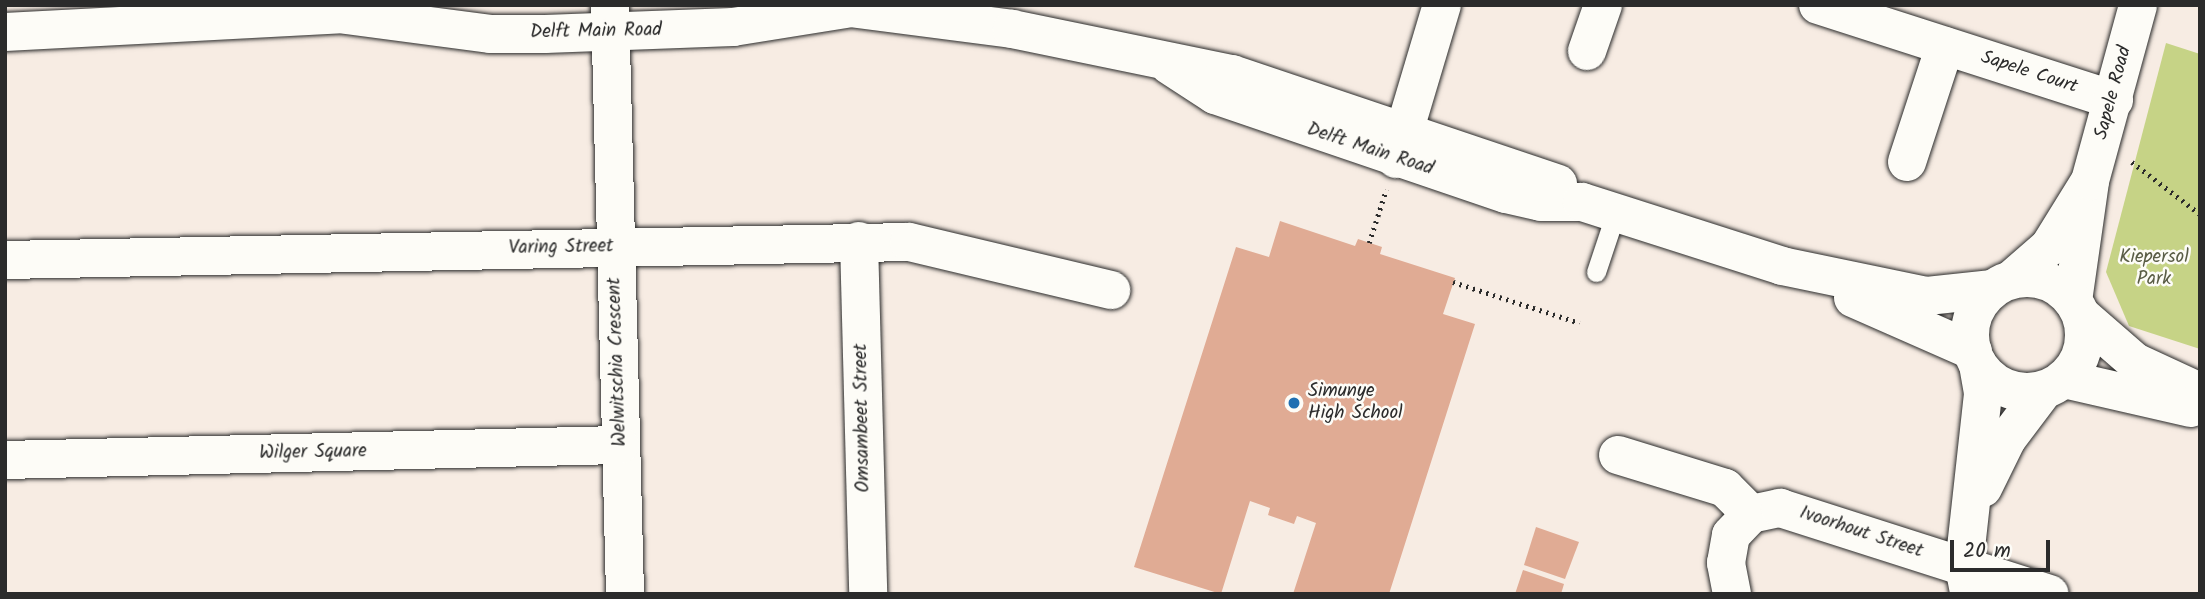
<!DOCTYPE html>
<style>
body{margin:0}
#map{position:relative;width:2205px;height:599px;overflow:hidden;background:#f7ece3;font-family:Kalam,sans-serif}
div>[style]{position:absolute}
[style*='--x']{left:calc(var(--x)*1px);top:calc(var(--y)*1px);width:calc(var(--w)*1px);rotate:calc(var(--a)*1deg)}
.green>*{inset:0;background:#c6d386}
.building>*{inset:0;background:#e0ab94}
.path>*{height:4.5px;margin-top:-2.25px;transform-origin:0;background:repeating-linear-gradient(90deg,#2b2b2b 0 2px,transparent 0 7px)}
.roads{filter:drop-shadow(0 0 2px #2b2b2b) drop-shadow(0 0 2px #2b2b2b)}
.lane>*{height:19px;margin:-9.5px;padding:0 9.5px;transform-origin:9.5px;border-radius:9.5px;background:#fdfcf7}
.street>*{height:38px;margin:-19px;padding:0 19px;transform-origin:19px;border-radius:19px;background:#fdfcf7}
.secondary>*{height:38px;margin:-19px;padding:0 19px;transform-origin:19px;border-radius:19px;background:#fdfcf7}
.secondary>.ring{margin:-19px;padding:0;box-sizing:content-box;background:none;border:38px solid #fdfcf7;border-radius:50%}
.dots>*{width:19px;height:19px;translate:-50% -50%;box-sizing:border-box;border:4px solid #fdfcf7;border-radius:50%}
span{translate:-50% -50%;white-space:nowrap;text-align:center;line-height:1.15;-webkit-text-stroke:5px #fdfcf7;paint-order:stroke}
.street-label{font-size:19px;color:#2b2b2b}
.park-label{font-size:19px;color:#5a5d46}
.poi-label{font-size:19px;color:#2b2b2b}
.left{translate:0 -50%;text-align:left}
.frame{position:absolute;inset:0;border:7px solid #2b2b2b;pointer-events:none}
.scale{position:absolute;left:1950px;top:540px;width:100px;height:32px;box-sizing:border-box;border:4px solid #2b2b2b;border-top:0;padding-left:9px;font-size:21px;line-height:24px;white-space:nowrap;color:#2b2b2b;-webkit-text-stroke:5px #fdfcf7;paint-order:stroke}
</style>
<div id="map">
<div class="green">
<i style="clip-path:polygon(2166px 43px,2200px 54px,2200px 349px,2129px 326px,2106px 272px)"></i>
</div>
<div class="building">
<i style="clip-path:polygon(1280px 221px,1355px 246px,1358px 239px,1382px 247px,1380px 254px,1455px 278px,1443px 314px,1475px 324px,1389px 594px,1293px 594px,1316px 523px,1297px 516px,1294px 524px,1268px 515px,1270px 508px,1250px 501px,1221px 594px,1134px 567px,1236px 247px,1269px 257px)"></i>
<i style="clip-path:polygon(1536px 527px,1579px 542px,1565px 579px,1524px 565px)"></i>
<i style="clip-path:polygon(1523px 570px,1564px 584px,1561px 594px,1515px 594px)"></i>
</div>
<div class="path">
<i style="--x:2132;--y:162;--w:86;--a:37.4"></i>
<i style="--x:1369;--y:243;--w:56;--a:-72.2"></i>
<i style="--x:1453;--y:282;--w:133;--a:17.9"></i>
</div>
<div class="roads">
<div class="lane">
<i style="--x:1596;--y:272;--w:63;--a:-71.6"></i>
</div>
<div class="street">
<i style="--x:610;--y:5;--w:589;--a:88.54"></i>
<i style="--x:1818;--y:5;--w:311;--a:17.8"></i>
<i style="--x:1587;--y:51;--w:49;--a:-70.8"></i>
<i style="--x:1396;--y:159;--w:161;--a:-73.4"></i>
<i style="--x:1907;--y:162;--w:122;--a:-71.9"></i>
<i style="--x:859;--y:241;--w:353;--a:88.5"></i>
<i style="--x:5;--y:260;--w:904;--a:-1.14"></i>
<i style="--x:909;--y:242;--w:208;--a:13.4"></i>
<i style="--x:2012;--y:279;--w:49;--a:-40.9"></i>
<i style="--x:2049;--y:247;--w:74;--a:-58.2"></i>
<i style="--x:2073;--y:301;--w:121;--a:-81.9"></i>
<i style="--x:2090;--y:181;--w:182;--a:-74.7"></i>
<i style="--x:1618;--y:455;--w:112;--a:17.1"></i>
<i style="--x:1725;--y:488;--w:37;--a:45"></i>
<i style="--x:5;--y:460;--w:615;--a:-1.4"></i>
<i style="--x:1983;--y:488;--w:55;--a:-63.9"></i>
<i style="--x:2007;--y:439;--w:61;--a:-52.9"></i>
<i style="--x:1969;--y:592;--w:26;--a:-101"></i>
<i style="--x:1964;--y:566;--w:174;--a:-83.7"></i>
<i style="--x:1983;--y:393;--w:29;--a:-100"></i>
<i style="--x:1732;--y:594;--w:32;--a:-101"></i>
<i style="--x:1726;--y:563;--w:28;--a:-80"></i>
<i style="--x:1731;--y:535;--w:29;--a:-46"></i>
<i style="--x:1751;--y:514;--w:30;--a:-12"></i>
<i style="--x:1780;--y:508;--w:283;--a:17.7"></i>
</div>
<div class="secondary">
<i style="--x:828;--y:5;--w:186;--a:7.4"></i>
<i style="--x:1012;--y:29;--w:225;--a:11.6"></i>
<i style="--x:1232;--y:74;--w:344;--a:18.6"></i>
<i style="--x:346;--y:15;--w:145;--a:7.5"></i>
<i style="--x:490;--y:34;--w:55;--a:0"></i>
<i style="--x:545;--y:34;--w:188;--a:-2.1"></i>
<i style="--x:733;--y:27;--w:114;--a:-9.1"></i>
<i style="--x:5;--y:32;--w:365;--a:-3"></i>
<i style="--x:1169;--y:65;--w:55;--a:33.1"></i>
<i style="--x:1215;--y:95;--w:307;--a:18.8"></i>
<i style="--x:1506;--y:194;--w:36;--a:13"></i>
<i style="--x:1541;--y:202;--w:41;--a:0"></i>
<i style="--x:1582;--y:202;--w:210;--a:17.7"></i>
<i style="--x:1782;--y:266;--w:148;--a:11.7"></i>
<i style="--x:1927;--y:296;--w:66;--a:-6.1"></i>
<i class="ring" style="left:1970px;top:278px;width:76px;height:76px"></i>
<i style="--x:1853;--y:298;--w:131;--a:23.8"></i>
<i style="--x:2081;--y:315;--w:72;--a:41"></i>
<i style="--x:2135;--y:362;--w:72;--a:24.8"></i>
<i style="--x:2064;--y:379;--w:130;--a:12.9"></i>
</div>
</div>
<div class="dots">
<i style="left:1294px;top:403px;background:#1f6fb2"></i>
</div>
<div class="street-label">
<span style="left:596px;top:32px;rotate:-1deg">Delft Main Road</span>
<span style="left:2029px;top:73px;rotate:18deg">Sapele Court</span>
<span style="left:2114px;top:93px;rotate:-75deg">Sapele Road</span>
<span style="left:1370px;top:150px;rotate:18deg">Delft Main Road</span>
<span style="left:561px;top:248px;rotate:-1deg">Varing Street</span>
<span style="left:618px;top:362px;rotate:-92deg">Welwitschia Crescent</span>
<span style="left:863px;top:418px;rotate:-91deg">Omsambeet Street</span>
<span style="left:313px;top:453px;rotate:-1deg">Wilger Square</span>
<span style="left:1861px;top:533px;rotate:18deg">Ivoorhout Street</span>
</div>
<div class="park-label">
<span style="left:2154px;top:269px">Kiepersol<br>Park</span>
</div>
<div class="poi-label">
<span class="left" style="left:1308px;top:403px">Simunye<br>High School</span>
</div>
<div class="frame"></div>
<div class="scale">20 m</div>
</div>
